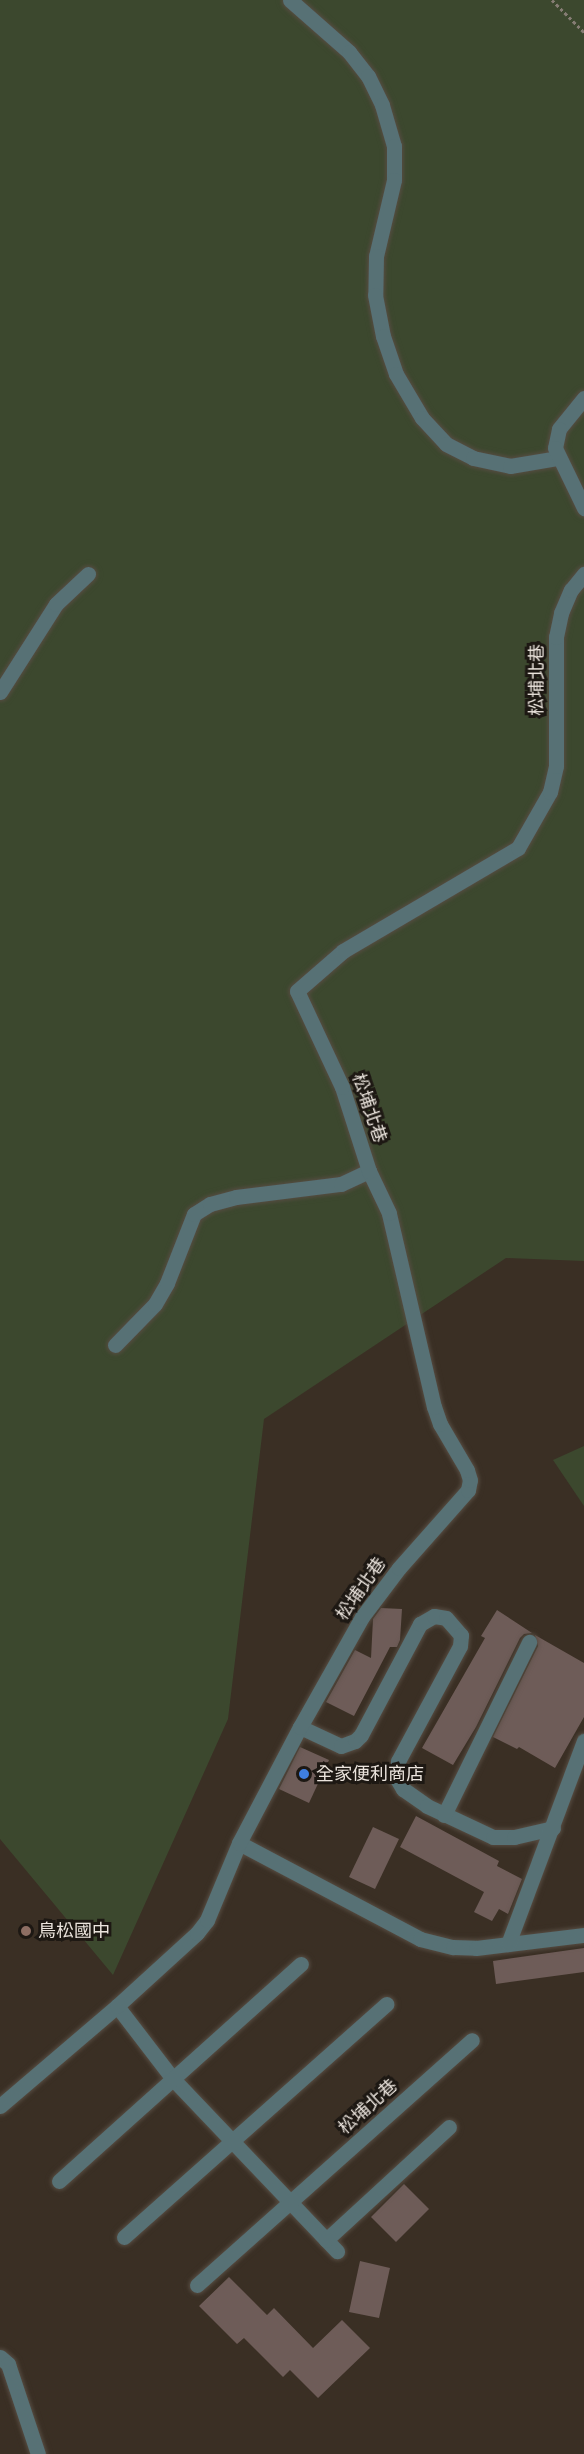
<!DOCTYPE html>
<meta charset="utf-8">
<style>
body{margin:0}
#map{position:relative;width:584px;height:2454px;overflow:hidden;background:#3a2f24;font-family:Lora,"Noto Sans TC",serif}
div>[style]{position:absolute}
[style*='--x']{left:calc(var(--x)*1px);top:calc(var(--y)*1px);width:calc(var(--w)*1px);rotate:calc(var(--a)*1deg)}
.green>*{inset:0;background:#3c482e}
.building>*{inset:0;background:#6e5c58}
.path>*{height:3px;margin-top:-1.5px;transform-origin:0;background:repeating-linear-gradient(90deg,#867d74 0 3px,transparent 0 6px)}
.roads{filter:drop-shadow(0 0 2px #564c42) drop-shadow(0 0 2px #564c42)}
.minor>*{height:15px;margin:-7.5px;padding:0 7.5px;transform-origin:7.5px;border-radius:7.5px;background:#577175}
.dots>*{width:16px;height:16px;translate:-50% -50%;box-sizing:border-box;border:3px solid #1d1813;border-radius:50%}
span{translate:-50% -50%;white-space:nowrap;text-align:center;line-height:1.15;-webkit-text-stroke:6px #1d1813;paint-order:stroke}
.street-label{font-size:18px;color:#ebe4dd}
.poi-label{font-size:18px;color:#ebe4dd}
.left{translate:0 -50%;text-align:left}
</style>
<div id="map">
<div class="green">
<i style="clip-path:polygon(0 0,584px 0,584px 1261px,506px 1258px,264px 1419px,228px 1719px,113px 1975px,0 1839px)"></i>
<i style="clip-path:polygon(584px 1446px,584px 1506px,553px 1460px)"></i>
</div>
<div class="building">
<i style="clip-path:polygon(381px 1608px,402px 1609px,400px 1640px,397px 1647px,390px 1647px,354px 1716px,326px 1702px,355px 1650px,371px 1658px,373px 1619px)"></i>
<i style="clip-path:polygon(497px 1610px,532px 1633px,524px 1634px,520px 1638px,476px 1727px,453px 1765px,422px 1748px,485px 1638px,481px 1636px)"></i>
<i style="clip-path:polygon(535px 1635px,584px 1663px,584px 1717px,555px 1768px,519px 1747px,517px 1749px,493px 1737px,538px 1646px)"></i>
<i style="clip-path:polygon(300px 1747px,329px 1760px,309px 1803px,279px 1789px)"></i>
<i style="clip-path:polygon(416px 1816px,499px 1861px,497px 1866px,522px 1879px,508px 1914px,499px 1909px,492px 1921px,474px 1912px,484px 1892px,400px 1847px)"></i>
<i style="clip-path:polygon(373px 1827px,399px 1839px,375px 1889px,349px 1877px)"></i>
<i style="clip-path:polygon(584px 1948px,584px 1972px,496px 1984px,493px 1961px)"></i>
<i style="clip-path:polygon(404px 2184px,429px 2209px,396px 2242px,371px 2217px)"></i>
<i style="clip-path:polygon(360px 2261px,390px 2268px,379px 2318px,349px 2312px)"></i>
<i style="clip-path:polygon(229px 2277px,267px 2315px,274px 2308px,313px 2348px,342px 2320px,370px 2348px,318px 2398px,290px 2370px,283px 2377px,244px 2338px,237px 2344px,199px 2306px)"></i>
</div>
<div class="path">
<i style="--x:552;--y:0;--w:45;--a:45"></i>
</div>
<div class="roads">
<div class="minor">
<i style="--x:290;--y:0;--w:79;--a:41.4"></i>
<i style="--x:349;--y:52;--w:31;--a:52"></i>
<i style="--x:368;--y:76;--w:32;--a:64"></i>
<i style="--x:382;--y:105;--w:43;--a:73.7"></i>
<i style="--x:394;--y:146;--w:34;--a:90"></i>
<i style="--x:394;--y:180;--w:78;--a:103.3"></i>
<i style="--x:376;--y:256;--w:39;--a:91"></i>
<i style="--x:375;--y:295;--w:42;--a:79"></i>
<i style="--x:383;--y:336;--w:40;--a:71.1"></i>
<i style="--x:396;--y:374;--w:51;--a:59.4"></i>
<i style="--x:422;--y:418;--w:35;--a:47"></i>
<i style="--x:446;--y:444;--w:30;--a:27"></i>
<i style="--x:473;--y:458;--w:38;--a:12"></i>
<i style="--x:510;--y:466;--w:49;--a:-9.5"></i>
<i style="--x:584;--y:398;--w:40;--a:129"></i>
<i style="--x:559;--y:429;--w:19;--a:102"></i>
<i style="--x:555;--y:448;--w:67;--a:64.2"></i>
<i style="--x:0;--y:692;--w:104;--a:-57.5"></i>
<i style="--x:56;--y:604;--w:44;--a:-43.2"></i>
<i style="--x:115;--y:1345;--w:57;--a:-45.7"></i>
<i style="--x:155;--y:1304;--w:24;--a:-60"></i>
<i style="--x:167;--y:1283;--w:74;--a:-68.6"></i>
<i style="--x:194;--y:1214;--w:19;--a:-32"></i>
<i style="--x:210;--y:1204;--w:27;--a:-15"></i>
<i style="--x:236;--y:1197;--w:106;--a:-7.1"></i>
<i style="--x:341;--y:1184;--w:31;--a:-25"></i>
<i style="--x:300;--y:1727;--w:45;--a:24.9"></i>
<i style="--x:341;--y:1746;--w:15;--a:-20"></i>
<i style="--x:355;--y:1741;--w:8;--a:-45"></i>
<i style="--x:361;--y:1735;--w:126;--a:-62"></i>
<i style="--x:420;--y:1624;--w:16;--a:-30"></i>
<i style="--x:434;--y:1616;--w:12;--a:9"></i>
<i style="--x:446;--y:1618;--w:23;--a:49"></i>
<i style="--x:461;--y:1635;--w:11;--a:95"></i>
<i style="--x:460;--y:1646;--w:131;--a:118.3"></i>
<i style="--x:398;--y:1761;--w:18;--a:93"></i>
<i style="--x:397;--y:1779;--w:12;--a:59"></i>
<i style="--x:403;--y:1789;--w:29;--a:35"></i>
<i style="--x:427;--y:1806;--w:73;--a:25.2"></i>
<i style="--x:493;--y:1837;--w:21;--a:0"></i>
<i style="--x:514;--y:1837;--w:40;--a:-13"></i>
<i style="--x:444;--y:1815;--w:193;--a:-63.8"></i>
<i style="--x:239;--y:1843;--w:205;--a:27.9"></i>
<i style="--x:420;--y:1939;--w:34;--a:14"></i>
<i style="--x:453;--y:1947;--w:23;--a:2"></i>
<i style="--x:476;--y:1948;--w:109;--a:-6.9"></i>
<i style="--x:508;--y:1944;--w:217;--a:-69.5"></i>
<i style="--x:117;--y:2006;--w:92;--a:52.5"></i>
<i style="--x:173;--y:2079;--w:238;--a:46.4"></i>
<i style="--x:0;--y:2106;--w:154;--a:-40.5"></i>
<i style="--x:117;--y:2006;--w:108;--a:-42.4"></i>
<i style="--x:197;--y:1933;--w:16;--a:-52"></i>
<i style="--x:207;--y:1920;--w:83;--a:-67.4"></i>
<i style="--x:239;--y:1843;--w:131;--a:-62.3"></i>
<i style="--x:300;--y:1727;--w:126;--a:-60.6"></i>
<i style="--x:362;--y:1617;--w:61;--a:-52.9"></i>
<i style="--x:399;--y:1568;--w:104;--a:-48.5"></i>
<i style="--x:468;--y:1490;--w:10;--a:-79"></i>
<i style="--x:470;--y:1480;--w:10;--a:-107"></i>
<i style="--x:467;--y:1470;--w:53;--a:-120.4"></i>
<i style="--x:440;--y:1424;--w:18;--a:-109"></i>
<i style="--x:434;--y:1407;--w:199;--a:-103.1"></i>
<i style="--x:389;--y:1213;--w:47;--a:-115.5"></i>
<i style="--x:369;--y:1171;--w:88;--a:-107.8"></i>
<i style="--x:342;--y:1087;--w:106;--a:-115.1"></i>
<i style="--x:297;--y:991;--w:61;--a:-41"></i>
<i style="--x:343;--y:951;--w:203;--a:-30.5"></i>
<i style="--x:518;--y:848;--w:64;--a:-60.3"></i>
<i style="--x:550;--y:792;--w:27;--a:-77"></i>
<i style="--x:556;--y:766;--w:129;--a:-90"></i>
<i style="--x:556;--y:637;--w:25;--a:-78"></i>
<i style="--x:561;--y:613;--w:25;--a:-67"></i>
<i style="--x:571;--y:590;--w:21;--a:-51"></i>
<i style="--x:59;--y:2181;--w:325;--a:-41.9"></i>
<i style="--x:124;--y:2237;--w:351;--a:-41.6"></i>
<i style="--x:326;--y:2240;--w:167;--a:-42.6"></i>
<i style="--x:197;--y:2285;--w:368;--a:-41.7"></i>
<i style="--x:0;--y:2357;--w:11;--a:41"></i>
<i style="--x:8;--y:2364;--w:95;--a:71.6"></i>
</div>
</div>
<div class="dots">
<i style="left:304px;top:1774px;background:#3f7fe0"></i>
<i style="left:26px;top:1931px;background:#8d6e63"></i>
</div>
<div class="street-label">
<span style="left:537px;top:680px;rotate:-90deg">松埔北巷</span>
<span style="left:369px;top:1108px;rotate:71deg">松埔北巷</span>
<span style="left:361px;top:1589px;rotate:-55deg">松埔北巷</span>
<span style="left:368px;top:2107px;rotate:-42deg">松埔北巷</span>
</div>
<div class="poi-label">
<span class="left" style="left:316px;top:1774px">全家便利商店</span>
<span class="left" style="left:38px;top:1931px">鳥松國中</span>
</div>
</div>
